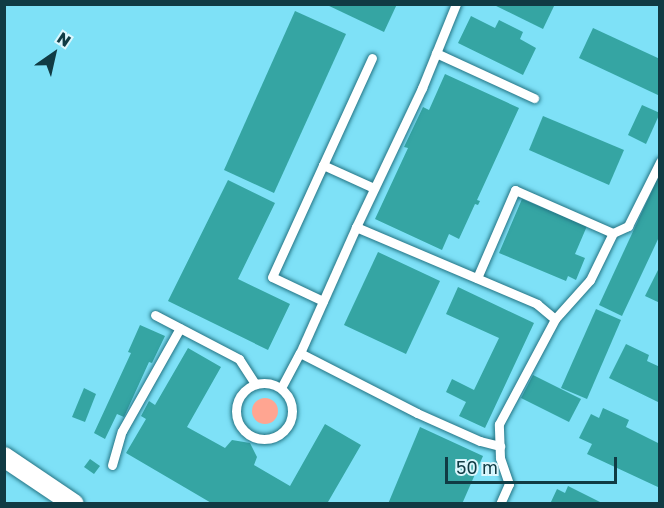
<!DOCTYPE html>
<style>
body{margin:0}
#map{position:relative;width:664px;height:508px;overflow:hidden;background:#7ee1f7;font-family:"Golos Text",sans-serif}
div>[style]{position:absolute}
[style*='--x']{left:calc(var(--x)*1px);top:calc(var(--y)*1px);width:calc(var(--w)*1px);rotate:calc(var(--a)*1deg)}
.green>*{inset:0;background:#ffa591}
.round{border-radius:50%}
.building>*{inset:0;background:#35a5a3}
.roads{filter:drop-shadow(0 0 2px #237383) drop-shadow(0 0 2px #237383)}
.lane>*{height:9px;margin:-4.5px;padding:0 4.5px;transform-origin:4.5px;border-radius:4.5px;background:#fff}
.lane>.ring{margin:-4.5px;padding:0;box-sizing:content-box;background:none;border:9px solid #fff;border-radius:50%}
.street>*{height:20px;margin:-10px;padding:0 10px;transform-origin:10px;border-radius:10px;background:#fff}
span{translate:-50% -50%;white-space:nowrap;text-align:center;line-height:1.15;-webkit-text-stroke:4.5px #dcf7fd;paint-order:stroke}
.frame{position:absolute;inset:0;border:6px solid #103b44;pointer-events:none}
.north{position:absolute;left:24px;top:24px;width:60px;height:60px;-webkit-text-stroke:4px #dcf7fd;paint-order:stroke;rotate:34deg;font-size:16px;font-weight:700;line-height:24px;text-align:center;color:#103b44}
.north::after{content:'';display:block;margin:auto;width:21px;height:27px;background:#103b44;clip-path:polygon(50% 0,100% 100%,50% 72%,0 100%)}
.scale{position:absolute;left:445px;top:457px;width:172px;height:27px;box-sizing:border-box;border:3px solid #103b44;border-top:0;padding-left:8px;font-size:18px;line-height:21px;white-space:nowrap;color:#103b44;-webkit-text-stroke:4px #dcf7fd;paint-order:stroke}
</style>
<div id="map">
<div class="green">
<i class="round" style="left:252px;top:398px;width:26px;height:26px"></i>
</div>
<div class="building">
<i style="clip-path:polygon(325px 4px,397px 4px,384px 32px)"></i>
<i style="clip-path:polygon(492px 4px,555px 4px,543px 29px)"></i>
<i style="clip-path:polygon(295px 11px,346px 34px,274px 193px,224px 170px)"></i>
<i style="clip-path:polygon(471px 16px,495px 28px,499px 20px,523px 32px,520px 39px,536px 48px,523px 75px,458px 43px)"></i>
<i style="clip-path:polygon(593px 28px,660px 59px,660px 96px,579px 58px)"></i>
<i style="clip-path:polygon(445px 74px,519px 108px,477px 200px,480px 201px,478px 205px,475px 204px,459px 239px,449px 234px,442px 250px,375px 219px,408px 148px,404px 147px,423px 107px,429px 110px)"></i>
<i style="clip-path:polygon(642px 105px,660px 113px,646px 144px,628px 135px)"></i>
<i style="clip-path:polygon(543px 116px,624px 150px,609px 185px,529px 150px)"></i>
<i style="clip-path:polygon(660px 173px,660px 235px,622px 316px,599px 305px)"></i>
<i style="clip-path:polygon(228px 180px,275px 203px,238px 279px,290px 304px,268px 350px,168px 301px)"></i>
<i style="clip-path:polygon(522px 199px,587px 226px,575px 254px,585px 258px,576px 280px,568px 276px,566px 281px,499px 253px)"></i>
<i style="clip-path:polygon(378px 252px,440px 281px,406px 354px,344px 325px)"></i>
<i style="clip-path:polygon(660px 266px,660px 303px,645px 296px)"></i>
<i style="clip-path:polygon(458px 287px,534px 323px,485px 428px,459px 416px,466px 402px,446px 392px,452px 379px,474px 390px,499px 338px,446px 314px)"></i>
<i style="clip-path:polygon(596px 309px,621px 320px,587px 399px,561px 388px)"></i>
<i style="clip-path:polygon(140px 325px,165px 336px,152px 363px,149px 362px,124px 417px,117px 414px,105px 439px,94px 433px,131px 353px,128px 352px)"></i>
<i style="clip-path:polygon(626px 344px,649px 355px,647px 361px,660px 367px,660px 403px,609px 378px)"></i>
<i style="clip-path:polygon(188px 348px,221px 367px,187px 427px,225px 448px,232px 440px,250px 443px,257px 457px,254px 465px,290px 486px,325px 424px,361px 445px,328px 502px,332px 504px,213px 504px,126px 453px,146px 419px,141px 416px,149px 401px,155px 405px)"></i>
<i style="clip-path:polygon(533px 375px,581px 399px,569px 422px,521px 398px)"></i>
<i style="clip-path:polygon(84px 388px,96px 394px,85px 422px,72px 417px)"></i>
<i style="clip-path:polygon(603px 408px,629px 420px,626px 427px,660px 444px,660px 488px,587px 454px,592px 444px,579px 438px,591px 414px,599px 418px)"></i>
<i style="clip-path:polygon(420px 427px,483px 456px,462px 504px,388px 504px)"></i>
<i style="clip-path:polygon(90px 459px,100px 466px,94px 474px,84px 467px)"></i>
<i style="clip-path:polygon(568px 486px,604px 504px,550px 504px,557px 489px,565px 493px)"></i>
</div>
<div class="roads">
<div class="lane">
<i style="--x:436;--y:53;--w:108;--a:24.7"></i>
<i style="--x:372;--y:58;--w:118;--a:114.6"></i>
<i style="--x:323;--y:165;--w:56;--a:24.3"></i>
<i style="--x:356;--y:227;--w:197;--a:23"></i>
<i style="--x:537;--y:304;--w:23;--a:40"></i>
<i style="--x:477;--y:278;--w:96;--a:-66.6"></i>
<i style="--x:515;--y:190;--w:107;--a:23.7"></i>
<i style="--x:323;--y:301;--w:56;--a:-154.8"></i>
<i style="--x:272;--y:277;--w:123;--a:-65.5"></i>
<i style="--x:155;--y:315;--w:95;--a:27.6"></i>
<i style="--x:239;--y:359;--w:30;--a:57"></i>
<i style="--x:300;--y:353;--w:131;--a:27.1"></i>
<i style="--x:417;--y:413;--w:69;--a:24"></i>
<i style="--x:480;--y:441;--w:21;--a:14"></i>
<i class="ring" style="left:236px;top:383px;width:47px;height:47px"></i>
<i style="--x:281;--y:388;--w:40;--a:-62"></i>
<i style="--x:300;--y:353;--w:138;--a:-66"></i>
<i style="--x:356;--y:227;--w:154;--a:-64.6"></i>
<i style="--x:422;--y:88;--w:91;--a:-68"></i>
<i style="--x:112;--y:465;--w:35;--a:-74"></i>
<i style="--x:122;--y:431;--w:118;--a:-60.6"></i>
<i style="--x:500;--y:504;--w:22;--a:-66"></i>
<i style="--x:509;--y:484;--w:28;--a:-109"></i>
<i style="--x:500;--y:458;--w:34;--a:-92"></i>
<i style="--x:499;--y:424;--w:119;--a:-61.9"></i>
<i style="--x:555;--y:319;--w:52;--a:-48.1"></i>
<i style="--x:590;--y:280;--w:52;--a:-63.9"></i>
<i style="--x:613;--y:233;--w:17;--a:-25"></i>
<i style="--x:628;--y:226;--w:72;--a:-63.4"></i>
</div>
<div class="street">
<i style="--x:4;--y:457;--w:84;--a:33.9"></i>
</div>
</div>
<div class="frame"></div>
<div class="north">N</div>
<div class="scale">50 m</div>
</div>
